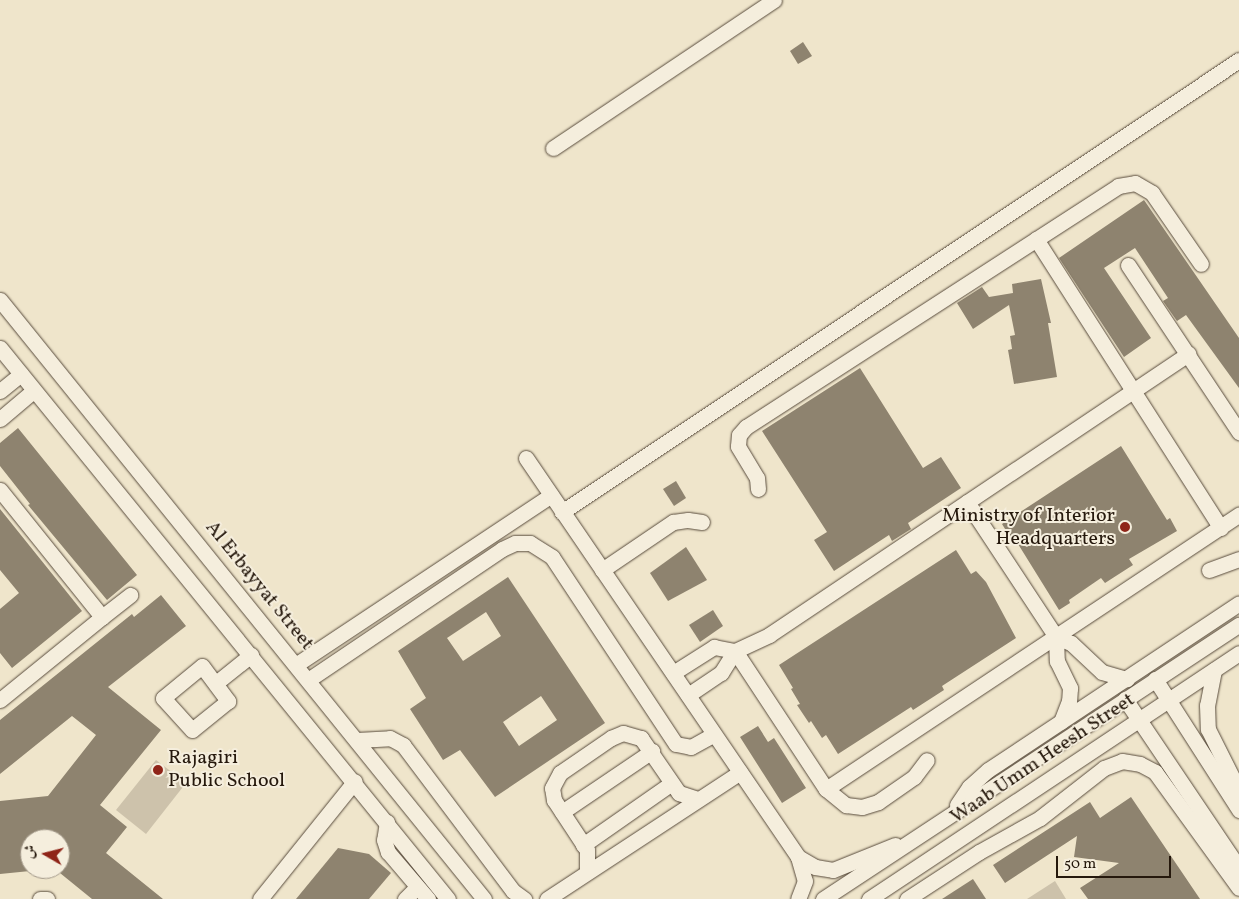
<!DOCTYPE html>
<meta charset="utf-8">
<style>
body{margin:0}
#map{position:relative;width:1239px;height:899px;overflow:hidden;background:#efe5cb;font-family:Vollkorn,Amiri,serif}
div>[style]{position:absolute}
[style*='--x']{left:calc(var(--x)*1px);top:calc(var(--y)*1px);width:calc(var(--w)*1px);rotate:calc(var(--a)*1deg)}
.green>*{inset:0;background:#cdc2ab}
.building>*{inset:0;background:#8e836f}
.roads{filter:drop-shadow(0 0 1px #584b3c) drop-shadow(0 0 1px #584b3c)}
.minor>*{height:15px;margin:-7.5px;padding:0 7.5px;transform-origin:7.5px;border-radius:7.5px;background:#f5eedd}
.dots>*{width:14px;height:14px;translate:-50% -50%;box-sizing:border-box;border:2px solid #f5eedd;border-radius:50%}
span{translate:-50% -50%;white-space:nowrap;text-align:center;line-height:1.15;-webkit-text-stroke:4px #f5eedd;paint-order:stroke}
.poi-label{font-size:20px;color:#25180c}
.right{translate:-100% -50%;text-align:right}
.left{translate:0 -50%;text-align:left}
.street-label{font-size:20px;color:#25180c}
.north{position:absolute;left:20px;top:829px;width:50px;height:50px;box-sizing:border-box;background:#f5eedd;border:1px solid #a29889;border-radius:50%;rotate:278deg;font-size:14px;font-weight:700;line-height:20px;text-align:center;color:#25180c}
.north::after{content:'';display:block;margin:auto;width:18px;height:22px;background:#8f2418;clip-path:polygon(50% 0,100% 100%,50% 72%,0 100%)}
.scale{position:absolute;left:1056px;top:856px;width:115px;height:22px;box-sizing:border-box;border:2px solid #25180c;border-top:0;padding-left:6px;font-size:15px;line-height:18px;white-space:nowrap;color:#25180c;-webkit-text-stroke:4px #f5eedd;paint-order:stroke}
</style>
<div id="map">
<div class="green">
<i style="clip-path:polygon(156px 760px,186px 783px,146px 834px,116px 810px)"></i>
<i style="clip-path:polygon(1055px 881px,1066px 899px,1027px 899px)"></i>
</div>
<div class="building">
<i style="clip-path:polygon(803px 42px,812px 56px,798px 64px,790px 51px)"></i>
<i style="clip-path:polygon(1144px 200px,1239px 338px,1239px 388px,1186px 315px,1177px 321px,1163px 301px,1168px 298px,1135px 248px,1104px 268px,1151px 338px,1124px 357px,1059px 258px)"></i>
<i style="clip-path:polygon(1041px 279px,1051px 323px,1048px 323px,1057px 377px,1014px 384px,1008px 350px,1012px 349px,1010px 336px,1015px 335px,1009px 305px,973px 329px,957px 303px,982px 287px,989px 297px,1013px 293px,1012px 284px)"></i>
<i style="clip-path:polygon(860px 368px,923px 468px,941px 457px,961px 488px,908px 523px,911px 529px,892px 541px,889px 535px,834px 571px,814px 540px,827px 532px,762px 431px)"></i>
<i style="clip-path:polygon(18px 428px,137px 575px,107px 600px,28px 505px,30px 504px,0 466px,0 443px)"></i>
<i style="clip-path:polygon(1121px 446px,1167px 520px,1170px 518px,1177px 531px,1129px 559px,1133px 565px,1105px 583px,1101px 578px,1069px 600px,1070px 603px,1059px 610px,1013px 536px,1010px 537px,1002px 524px)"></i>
<i style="clip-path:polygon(676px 481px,686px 498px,674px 506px,663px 489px)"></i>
<i style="clip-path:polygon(0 509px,82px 611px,12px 668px,0 653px,0 609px,19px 593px,0 570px)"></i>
<i style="clip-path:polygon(686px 547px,707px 580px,668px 601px,650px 573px)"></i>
<i style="clip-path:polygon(956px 550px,971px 574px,976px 571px,986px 582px,1016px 638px,942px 686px,944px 690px,913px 710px,911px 707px,838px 754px,826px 735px,822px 738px,811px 721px,809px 723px,797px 705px,800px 704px,791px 689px,793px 688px,779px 665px)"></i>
<i style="clip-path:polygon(evenodd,508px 577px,605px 723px,495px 797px,460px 750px,443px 760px,410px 709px,426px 698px,398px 651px,508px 577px,486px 612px,501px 636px,463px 661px,447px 638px,486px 612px,508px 577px,541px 696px,557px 720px,519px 746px,503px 722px,541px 696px)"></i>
<i style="clip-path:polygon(161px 595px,186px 626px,108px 687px,161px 730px,100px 805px,127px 827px,106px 853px,163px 899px,92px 899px,60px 873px,60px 839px,30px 839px,30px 871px,0 874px,0 801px,48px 796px,96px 735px,72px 716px,0 774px,0 720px,132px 614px,134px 617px)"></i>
<i style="clip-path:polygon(713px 610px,723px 626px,700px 642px,689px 625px)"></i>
<i style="clip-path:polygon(758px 726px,768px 742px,774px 738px,806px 788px,782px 803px,740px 737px)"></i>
<i style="clip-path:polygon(1131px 797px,1200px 899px,1088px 899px,1080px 888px,1119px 863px,1074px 857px,1077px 836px,1005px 883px,993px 865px,1090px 802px,1100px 818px)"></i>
<i style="clip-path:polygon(338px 848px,369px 854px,391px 873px,369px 899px,296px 899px)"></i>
<i style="clip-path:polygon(973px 879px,986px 899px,942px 899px)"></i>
</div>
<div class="roads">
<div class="minor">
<i style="--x:553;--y:148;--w:266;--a:-33.8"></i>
<i style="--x:1036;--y:239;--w:343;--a:57.4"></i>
<i style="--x:1128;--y:265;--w:201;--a:56.4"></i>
<i style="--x:0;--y:300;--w:770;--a:51.06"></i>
<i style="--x:0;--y:348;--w:710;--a:50.89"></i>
<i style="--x:0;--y:391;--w:27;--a:-39"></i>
<i style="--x:0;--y:419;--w:43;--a:-40.3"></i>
<i style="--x:526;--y:458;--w:483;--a:55.7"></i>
<i style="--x:798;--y:857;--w:25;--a:74"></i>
<i style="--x:805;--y:881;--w:19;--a:111"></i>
<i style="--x:758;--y:489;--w:11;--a:-95"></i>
<i style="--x:757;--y:478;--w:37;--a:-121"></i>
<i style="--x:738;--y:446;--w:11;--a:-85"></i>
<i style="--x:739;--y:435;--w:11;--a:-49"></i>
<i style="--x:746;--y:427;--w:443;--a:-32.9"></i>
<i style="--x:1118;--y:186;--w:17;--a:-10"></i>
<i style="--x:1135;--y:183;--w:20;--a:30"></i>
<i style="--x:1152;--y:193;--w:86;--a:55.4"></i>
<i style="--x:0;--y:490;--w:163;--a:51.2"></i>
<i style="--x:102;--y:617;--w:36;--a:-38"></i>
<i style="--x:967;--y:502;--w:162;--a:56.6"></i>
<i style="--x:1056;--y:637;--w:16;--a:22"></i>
<i style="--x:1071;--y:643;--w:42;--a:43.1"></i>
<i style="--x:1102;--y:672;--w:26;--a:16"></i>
<i style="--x:562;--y:512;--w:814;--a:-33.73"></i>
<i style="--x:602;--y:570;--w:86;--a:-34.1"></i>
<i style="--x:673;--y:522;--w:15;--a:-8"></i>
<i style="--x:688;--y:520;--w:14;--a:8"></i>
<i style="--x:1209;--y:570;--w:32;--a:-20"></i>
<i style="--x:1056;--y:637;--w:24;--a:88"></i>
<i style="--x:1057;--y:661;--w:30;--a:64"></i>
<i style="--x:1070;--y:688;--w:13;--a:94"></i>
<i style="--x:1069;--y:701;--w:22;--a:111"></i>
<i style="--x:297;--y:664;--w:305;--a:-33.6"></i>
<i style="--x:202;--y:666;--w:44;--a:53.4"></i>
<i style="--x:228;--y:701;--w:46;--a:141.1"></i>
<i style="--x:192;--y:730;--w:43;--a:-132.2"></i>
<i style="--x:163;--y:698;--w:50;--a:-39.4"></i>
<i style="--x:1214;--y:670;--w:36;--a:101"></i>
<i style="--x:1207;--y:705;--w:24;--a:88"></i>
<i style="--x:1208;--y:729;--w:69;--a:63.4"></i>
<i style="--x:673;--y:673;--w:49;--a:-32.4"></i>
<i style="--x:714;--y:647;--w:21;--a:11"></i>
<i style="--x:735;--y:651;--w:165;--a:56.6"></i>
<i style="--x:826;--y:789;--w:26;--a:39"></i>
<i style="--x:846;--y:805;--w:16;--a:7"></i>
<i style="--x:862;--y:807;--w:17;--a:-17"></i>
<i style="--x:878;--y:802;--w:44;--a:-34.8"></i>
<i style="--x:914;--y:777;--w:21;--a:-53"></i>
<i style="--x:1155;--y:679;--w:156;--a:57.3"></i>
<i style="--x:308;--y:680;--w:234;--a:-34"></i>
<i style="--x:502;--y:549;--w:14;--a:-25"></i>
<i style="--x:515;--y:543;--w:15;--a:0"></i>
<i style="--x:530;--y:543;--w:26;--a:32"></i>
<i style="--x:552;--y:557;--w:224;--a:56.5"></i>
<i style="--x:676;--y:744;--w:15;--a:11"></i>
<i style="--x:691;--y:747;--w:26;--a:-29"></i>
<i style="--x:216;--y:683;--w:45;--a:-38.7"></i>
<i style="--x:688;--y:695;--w:40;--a:-34"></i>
<i style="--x:721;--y:673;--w:26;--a:-58"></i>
<i style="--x:735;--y:651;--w:38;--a:-25"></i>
<i style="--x:769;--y:635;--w:505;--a:-33.85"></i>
<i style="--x:1125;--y:699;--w:204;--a:56"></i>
<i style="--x:0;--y:700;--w:132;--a:-39.1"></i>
<i style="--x:357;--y:740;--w:33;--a:-3"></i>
<i style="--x:390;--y:738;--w:15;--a:28"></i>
<i style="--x:403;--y:745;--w:183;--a:53"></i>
<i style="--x:513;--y:891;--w:14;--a:36"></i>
<i style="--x:826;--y:789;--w:496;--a:-33.6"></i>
<i style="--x:957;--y:805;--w:22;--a:-56"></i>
<i style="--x:969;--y:787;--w:25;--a:-42"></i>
<i style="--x:988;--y:770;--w:301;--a:-33.6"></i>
<i style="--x:562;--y:812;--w:109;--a:-34.1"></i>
<i style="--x:387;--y:822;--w:18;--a:99"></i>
<i style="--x:384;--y:840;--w:13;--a:72"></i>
<i style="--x:388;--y:852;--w:62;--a:49.6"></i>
<i style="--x:583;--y:845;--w:108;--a:-34.9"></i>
<i style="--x:798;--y:857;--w:20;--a:30"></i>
<i style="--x:815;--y:867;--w:18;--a:9"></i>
<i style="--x:833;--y:870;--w:67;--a:-22"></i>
<i style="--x:587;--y:872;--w:22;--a:-90"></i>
<i style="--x:587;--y:850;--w:60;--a:-123.4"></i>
<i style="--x:554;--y:800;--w:12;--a:-99"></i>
<i style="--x:552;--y:788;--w:17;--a:-62"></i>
<i style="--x:560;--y:773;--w:62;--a:-34.5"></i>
<i style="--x:611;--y:738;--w:13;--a:-23"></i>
<i style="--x:623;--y:733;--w:19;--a:16"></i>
<i style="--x:641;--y:738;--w:67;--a:55.4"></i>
<i style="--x:679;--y:793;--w:20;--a:18"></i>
<i style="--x:40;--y:899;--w:7;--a:0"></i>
<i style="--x:260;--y:899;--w:151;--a:-51.2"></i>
<i style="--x:405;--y:899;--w:17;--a:-45"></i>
<i style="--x:547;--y:899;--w:231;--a:-33.3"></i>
<i style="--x:823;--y:899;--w:498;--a:-33.4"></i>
<i style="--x:869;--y:899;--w:444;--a:-33.6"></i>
<i style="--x:907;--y:899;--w:86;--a:-33.1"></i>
<i style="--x:979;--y:852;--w:70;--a:-29.1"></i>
<i style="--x:1040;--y:818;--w:81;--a:-38"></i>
<i style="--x:1104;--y:768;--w:19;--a:-21"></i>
<i style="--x:1122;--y:761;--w:18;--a:9"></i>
<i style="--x:1140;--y:764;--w:17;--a:28"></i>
<i style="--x:1155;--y:772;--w:143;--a:54.1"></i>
</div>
</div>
<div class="dots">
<i style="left:1125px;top:527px;background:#8f2418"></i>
<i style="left:158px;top:770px;background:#8f2418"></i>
</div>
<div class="poi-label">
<span class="right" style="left:1115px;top:528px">Ministry of Interior<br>Headquarters</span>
<span class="left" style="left:168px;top:770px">Rajagiri<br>Public School</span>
</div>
<div class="street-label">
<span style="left:259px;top:586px;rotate:51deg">Al Erbayyat Street</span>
<span style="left:1043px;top:759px;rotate:-34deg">Waab Umm Heesh Street</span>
</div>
<div class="north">ش</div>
<div class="scale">50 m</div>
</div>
